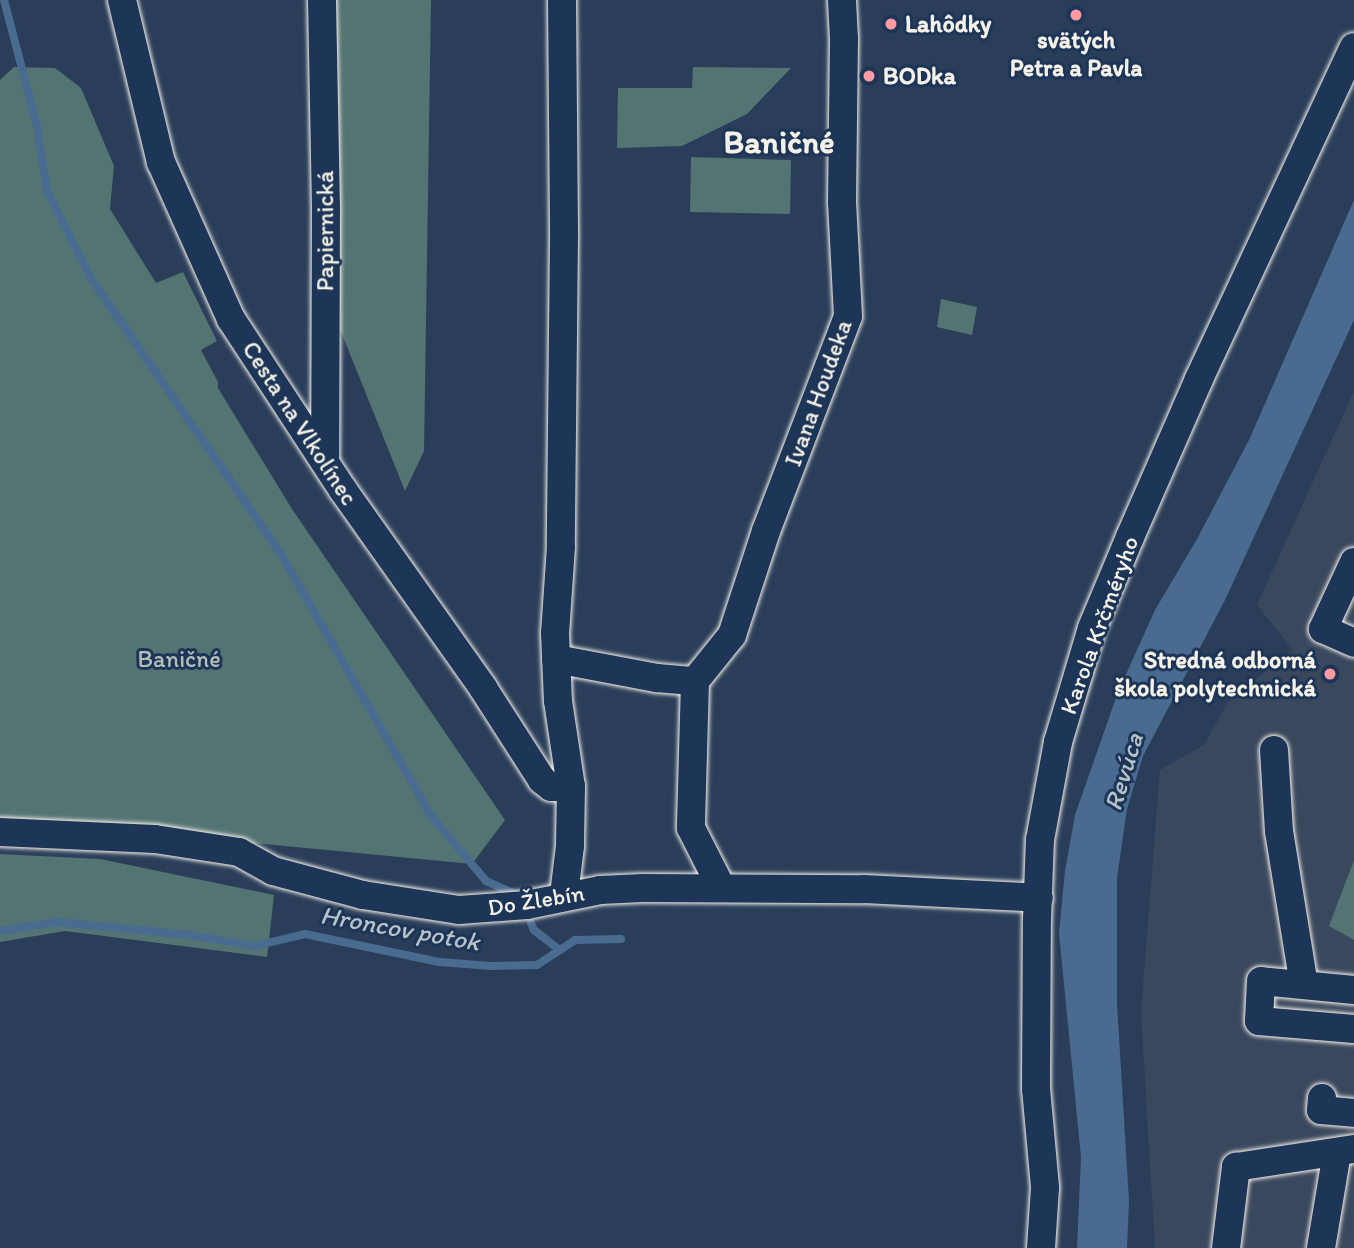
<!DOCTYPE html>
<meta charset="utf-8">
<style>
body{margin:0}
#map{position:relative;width:1354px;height:1248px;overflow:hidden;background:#2a3e5a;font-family:Itim,sans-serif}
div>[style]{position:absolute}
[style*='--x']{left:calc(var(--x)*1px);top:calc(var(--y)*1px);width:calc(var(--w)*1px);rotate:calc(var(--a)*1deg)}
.built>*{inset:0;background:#3a485e}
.green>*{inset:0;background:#537473}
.water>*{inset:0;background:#496b90}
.stream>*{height:8px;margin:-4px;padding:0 4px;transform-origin:4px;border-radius:4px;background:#496b90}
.roads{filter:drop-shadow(0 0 2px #f4f1e8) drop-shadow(0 0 2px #f4f1e8)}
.minor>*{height:28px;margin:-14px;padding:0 14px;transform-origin:14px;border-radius:14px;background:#1d3557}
.dots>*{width:19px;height:19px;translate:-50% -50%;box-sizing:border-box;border:4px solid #1d3557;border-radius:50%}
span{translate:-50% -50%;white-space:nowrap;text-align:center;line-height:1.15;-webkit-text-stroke:6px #1d3557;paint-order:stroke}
.poi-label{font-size:24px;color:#f4f1e8;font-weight:700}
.left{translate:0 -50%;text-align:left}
.right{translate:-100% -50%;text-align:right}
.street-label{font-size:24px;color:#f4f1e8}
.park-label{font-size:24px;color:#b4bfb9}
.water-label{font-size:26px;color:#b8c2c9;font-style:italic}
.district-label{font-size:32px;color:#f4f1e8;font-weight:700}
</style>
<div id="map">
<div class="built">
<i style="clip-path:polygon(1354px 391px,1354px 1248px,1155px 1248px,1141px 1012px,1160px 770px,1204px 745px,1229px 701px,1293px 650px,1257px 605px)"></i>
</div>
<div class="green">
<i style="clip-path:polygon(335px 0,431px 0,424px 451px,405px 491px,340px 329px)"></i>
<i style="clip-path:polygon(14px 67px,55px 68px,81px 88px,114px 166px,110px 209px,156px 283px,183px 272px,217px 341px,201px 350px,218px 382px,218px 388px,292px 509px,505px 820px,472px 864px,253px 843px,13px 825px,0 817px,0 80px)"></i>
<i style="clip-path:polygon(693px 67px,791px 68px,747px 114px,682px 146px,617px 148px,618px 88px,692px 88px)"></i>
<i style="clip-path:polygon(691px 157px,791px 160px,790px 214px,690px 212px)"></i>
<i style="clip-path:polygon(941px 299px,977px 307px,972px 335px,937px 327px)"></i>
<i style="clip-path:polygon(0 854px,100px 859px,274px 895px,267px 957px,65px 931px,0 942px)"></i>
<i style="clip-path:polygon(1354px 860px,1354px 940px,1329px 926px)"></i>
</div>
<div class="water">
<i style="clip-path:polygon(1354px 200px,1354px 320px,1225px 600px,1143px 756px,1127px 809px,1117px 878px,1117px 1004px,1129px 1201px,1127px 1248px,1077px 1248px,1081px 1157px,1059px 933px,1065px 871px,1075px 815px,1118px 692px,1155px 610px,1197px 539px,1249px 440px)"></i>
</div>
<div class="stream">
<i style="--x:4;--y:0;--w:130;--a:75.3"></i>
<i style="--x:37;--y:126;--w:66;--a:81.3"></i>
<i style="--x:47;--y:191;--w:100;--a:63.2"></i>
<i style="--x:92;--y:280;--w:329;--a:55.4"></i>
<i style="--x:279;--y:551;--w:307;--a:60.1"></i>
<i style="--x:432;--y:817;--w:84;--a:49.8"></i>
<i style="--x:486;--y:881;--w:35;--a:24"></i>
<i style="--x:531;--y:923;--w:8;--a:67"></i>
<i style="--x:534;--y:930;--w:33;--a:38"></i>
<i style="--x:0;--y:931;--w:58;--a:-9"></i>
<i style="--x:57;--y:922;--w:133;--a:5.6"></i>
<i style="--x:189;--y:935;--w:66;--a:9.6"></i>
<i style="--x:254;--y:946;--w:52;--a:-13.2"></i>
<i style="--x:305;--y:934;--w:137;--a:11.8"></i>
<i style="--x:439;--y:962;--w:53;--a:4.3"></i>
<i style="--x:492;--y:966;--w:45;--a:-1.3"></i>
<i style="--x:537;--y:965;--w:45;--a:-33.3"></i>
<i style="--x:575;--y:940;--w:46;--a:-1.2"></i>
</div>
<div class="roads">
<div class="minor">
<i style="--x:122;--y:0;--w:167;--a:76.5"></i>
<i style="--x:161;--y:162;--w:172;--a:66"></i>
<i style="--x:231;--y:319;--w:204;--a:56.8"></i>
<i style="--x:343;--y:490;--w:242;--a:54.7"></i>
<i style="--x:483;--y:688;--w:109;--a:57.3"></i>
<i style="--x:542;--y:780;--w:11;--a:38"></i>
<i style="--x:551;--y:787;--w:20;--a:0"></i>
<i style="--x:322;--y:0;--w:206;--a:88.9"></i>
<i style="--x:326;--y:206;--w:255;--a:90.2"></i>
<i style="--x:562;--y:0;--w:237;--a:89.5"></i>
<i style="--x:564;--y:237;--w:309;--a:90.6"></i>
<i style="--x:561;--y:546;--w:87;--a:93.9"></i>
<i style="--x:555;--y:633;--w:68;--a:87.5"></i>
<i style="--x:558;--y:701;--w:87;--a:81.4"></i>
<i style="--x:571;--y:787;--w:59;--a:91"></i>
<i style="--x:570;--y:846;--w:49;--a:97"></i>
<i style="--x:1354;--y:562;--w:74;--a:114.8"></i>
<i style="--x:1323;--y:629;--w:34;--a:24"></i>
<i style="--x:556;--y:659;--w:103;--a:10.7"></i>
<i style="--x:657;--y:678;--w:38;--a:5"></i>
<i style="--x:695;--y:681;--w:59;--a:-51.2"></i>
<i style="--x:732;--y:635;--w:109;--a:-71.9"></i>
<i style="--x:766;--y:531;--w:230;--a:-69.1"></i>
<i style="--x:848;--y:316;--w:114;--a:-93"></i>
<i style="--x:842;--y:202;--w:163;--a:-89.3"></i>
<i style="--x:844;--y:39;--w:39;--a:-93"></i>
<i style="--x:695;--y:681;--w:147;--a:91.6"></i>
<i style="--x:691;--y:828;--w:66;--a:63"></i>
<i style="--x:1274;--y:750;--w:81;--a:86.5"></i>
<i style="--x:1279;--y:831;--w:156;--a:80.8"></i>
<i style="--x:0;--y:832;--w:155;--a:2.6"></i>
<i style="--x:155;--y:839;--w:85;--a:8.8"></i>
<i style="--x:239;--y:852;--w:39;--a:29"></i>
<i style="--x:273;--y:871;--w:93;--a:14.9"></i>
<i style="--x:363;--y:895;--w:97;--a:8.9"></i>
<i style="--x:459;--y:910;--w:68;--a:-4.2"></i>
<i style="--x:527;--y:905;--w:75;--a:-11.6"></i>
<i style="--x:600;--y:890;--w:43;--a:-2.7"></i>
<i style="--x:643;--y:888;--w:221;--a:0.3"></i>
<i style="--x:864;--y:889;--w:175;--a:2.9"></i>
<i style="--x:1354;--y:990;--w:93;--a:-174.5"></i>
<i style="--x:1261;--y:981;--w:40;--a:92.9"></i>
<i style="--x:1259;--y:1021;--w:95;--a:4.8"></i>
<i style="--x:1322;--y:1098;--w:12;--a:95"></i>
<i style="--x:1321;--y:1110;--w:33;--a:5"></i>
<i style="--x:1041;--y:1248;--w:61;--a:-86.2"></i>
<i style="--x:1045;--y:1187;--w:98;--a:-95.2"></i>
<i style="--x:1036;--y:1089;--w:169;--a:-89.7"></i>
<i style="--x:1037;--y:920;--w:80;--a:-87.9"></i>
<i style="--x:1040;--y:840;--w:100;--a:-79.6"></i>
<i style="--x:1058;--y:742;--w:119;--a:-73.4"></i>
<i style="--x:1092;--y:628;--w:99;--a:-67.3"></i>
<i style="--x:1130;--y:537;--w:172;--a:-66.4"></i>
<i style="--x:1199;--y:379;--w:366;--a:-65"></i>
<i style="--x:1226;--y:1248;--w:82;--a:-83"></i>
<i style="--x:1236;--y:1167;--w:119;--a:-8.7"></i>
<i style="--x:1321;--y:1248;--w:97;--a:-80.5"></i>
</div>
</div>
<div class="dots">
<i style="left:1076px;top:15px;background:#ff9aa2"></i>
<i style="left:891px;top:24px;background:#ff9aa2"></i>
<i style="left:869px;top:76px;background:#ff9aa2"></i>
<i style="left:1330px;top:674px;background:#ff9aa2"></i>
</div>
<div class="poi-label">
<span class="left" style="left:905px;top:24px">Lahôdky</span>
<span style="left:1076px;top:54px">svätých<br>Petra a Pavla</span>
<span class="left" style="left:883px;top:76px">BODka</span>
<span class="right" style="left:1316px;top:674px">Stredná odborná<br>škola polytechnická</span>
</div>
<div class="street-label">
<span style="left:325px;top:231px;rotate:-90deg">Papiernická</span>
<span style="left:818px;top:393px;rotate:-70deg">Ivana Houdeka</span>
<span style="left:300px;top:423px;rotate:57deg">Cesta na Vlkolínec</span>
<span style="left:1099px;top:625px;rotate:-70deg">Karola Krčméryho</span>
<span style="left:536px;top:900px;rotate:-9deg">Do Žlebín</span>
</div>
<div class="park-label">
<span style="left:179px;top:659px">Baničné</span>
</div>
<div class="water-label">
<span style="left:1124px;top:772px;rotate:-73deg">Revúca</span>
<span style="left:400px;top:929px;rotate:10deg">Hroncov potok</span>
</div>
<div class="district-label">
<span style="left:779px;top:142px">Baničné</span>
</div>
</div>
